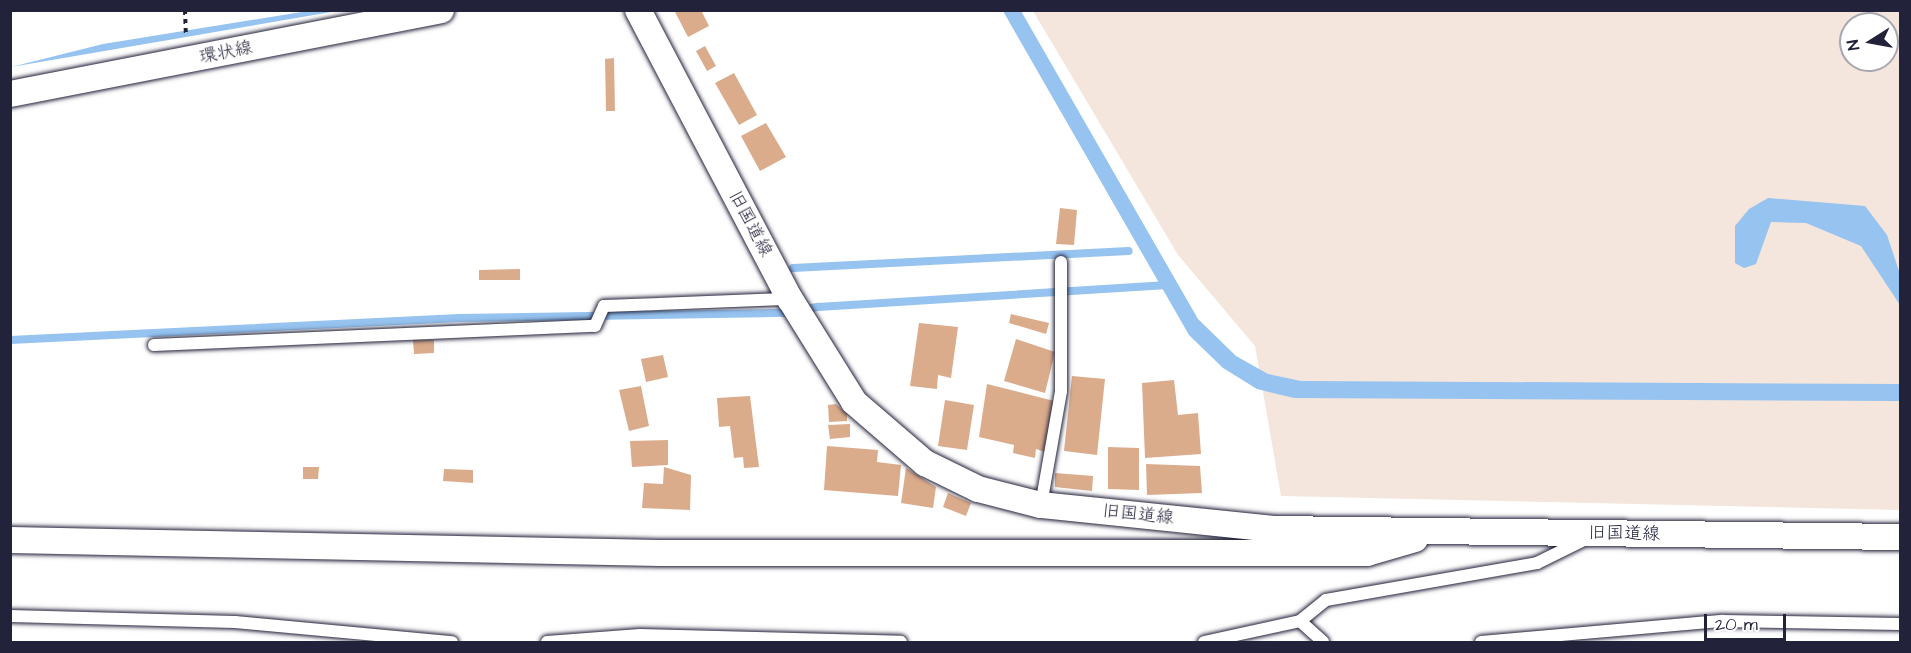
<!DOCTYPE html>
<meta charset="utf-8">
<style>
body{margin:0}
#map{position:relative;width:1911px;height:653px;overflow:hidden;background:#fff;font-family:"Architects Daughter","Klee One",sans-serif}
div>[style]{position:absolute}
[style*='--x']{left:calc(var(--x)*1px);top:calc(var(--y)*1px);width:calc(var(--w)*1px);rotate:calc(var(--a)*1deg)}
.built>*{inset:0;background:#f4e6dc}
.water>*{inset:0;background:#96c3f0}
.stream>*{height:8px;margin:-4px;padding:0 4px;transform-origin:4px;border-radius:4px;background:#96c3f0}
.building>*{inset:0;background:#dbac8c}
.path>*{height:4px;margin-top:-2px;transform-origin:0;background:repeating-linear-gradient(90deg,#22223b 0 4.5px,transparent 0 9px)}
.roads{filter:drop-shadow(0 0 2px #22223b) drop-shadow(0 0 2px #22223b)}
.lane>*{height:12px;margin:-6px;padding:0 6px;transform-origin:6px;border-radius:6px;background:#fff}
.street>*{height:26px;margin:-13px;padding:0 13px;transform-origin:13px;border-radius:13px;background:#fff}
span{translate:-50% -50%;white-space:nowrap;text-align:center;line-height:1.15;-webkit-text-stroke:5px #fff;paint-order:stroke}
.street-label{font-size:18px;color:#22223b}
.frame{position:absolute;inset:0;border:12px solid #22223b;pointer-events:none}
.north{position:absolute;left:1839px;top:12px;width:60px;height:60px;box-sizing:border-box;background:#fff;border:2px solid #a7a7b1;border-radius:50%;rotate:259deg;font-size:16px;font-weight:700;line-height:24px;text-align:center;color:#22223b}
.north::after{content:'';display:block;margin:auto;width:21px;height:27px;background:#22223b;clip-path:polygon(50% 0,100% 100%,50% 72%,0 100%)}
.scale{position:absolute;left:1704px;top:614px;width:82px;height:27px;box-sizing:border-box;border:3px solid #22223b;border-top:0;padding-left:8px;font-size:18px;line-height:21px;white-space:nowrap;color:#22223b;-webkit-text-stroke:4px #fff;paint-order:stroke}
</style>
<div id="map">
<div class="built">
<i style="clip-path:polygon(evenodd,1033px 11px,1900px 11px,1900px 510px,1281px 496px,1255px 346px,1178px 255px,1033px 11px,1851px 24px,1887px 24px,1887px 60px,1851px 60px,1851px 24px)"></i>
</div>
<div class="water">
<i style="clip-path:polygon(314px 10px,337px 11px,11px 67px,103px 44px)"></i>
<i style="clip-path:polygon(1003px 11px,1021px 11px,1198px 319px,1236px 356px,1268px 374px,1301px 381px,1900px 384px,1900px 401px,1294px 398px,1257px 389px,1223px 368px,1189px 335px)"></i>
<i style="clip-path:polygon(1768px 198px,1865px 206px,1887px 235px,1900px 274px,1900px 305px,1861px 246px,1806px 223px,1771px 222px,1756px 264px,1744px 268px,1735px 263px,1735px 226px,1749px 209px)"></i>
</div>
<div class="stream">
<i style="--x:793;--y:268;--w:336;--a:-2.9"></i>
<i style="--x:10;--y:340;--w:450;--a:-2.8"></i>
<i style="--x:459;--y:318;--w:327;--a:-0.9"></i>
<i style="--x:786;--y:313;--w:33;--a:-11"></i>
<i style="--x:818;--y:307;--w:350;--a:-3.6"></i>
</div>
<div class="building">
<i style="clip-path:polygon(674px 10px,701px 10px,709px 26px,688px 37px)"></i>
<i style="clip-path:polygon(705px 46px,716px 66px,707px 71px,696px 51px)"></i>
<i style="clip-path:polygon(614px 58px,615px 111px,606px 111px,605px 59px)"></i>
<i style="clip-path:polygon(734px 73px,757px 115px,739px 125px,715px 83px)"></i>
<i style="clip-path:polygon(766px 123px,786px 157px,760px 171px,741px 136px)"></i>
<i style="clip-path:polygon(1060px 208px,1077px 210px,1074px 245px,1056px 244px)"></i>
<i style="clip-path:polygon(520px 269px,520px 280px,479px 280px,479px 270px)"></i>
<i style="clip-path:polygon(1011px 314px,1049px 323px,1046px 334px,1009px 323px)"></i>
<i style="clip-path:polygon(919px 323px,958px 327px,951px 378px,938px 375px,937px 389px,910px 386px)"></i>
<i style="clip-path:polygon(1016px 339px,1055px 352px,1045px 393px,1004px 381px)"></i>
<i style="clip-path:polygon(413px 340px,434px 340px,434px 353px,414px 354px)"></i>
<i style="clip-path:polygon(663px 355px,668px 377px,646px 382px,641px 359px)"></i>
<i style="clip-path:polygon(1072px 376px,1105px 379px,1097px 455px,1064px 451px)"></i>
<i style="clip-path:polygon(1174px 380px,1178px 415px,1198px 413px,1201px 454px,1145px 458px,1142px 383px)"></i>
<i style="clip-path:polygon(987px 384px,1054px 401px,1045px 452px,1036px 449px,1035px 458px,1013px 453px,1014px 445px,979px 437px)"></i>
<i style="clip-path:polygon(641px 386px,649px 426px,629px 431px,619px 390px)"></i>
<i style="clip-path:polygon(750px 396px,759px 467px,744px 468px,743px 457px,734px 458px,730px 426px,719px 427px,717px 398px)"></i>
<i style="clip-path:polygon(945px 400px,974px 405px,967px 450px,938px 446px)"></i>
<i style="clip-path:polygon(836px 404px,847px 414px,847px 421px,829px 422px,828px 405px)"></i>
<i style="clip-path:polygon(850px 424px,850px 437px,830px 439px,828px 425px)"></i>
<i style="clip-path:polygon(668px 440px,668px 465px,632px 467px,630px 441px)"></i>
<i style="clip-path:polygon(827px 446px,878px 450px,877px 462px,901px 465px,898px 496px,824px 490px)"></i>
<i style="clip-path:polygon(1108px 447px,1139px 448px,1139px 490px,1108px 489px)"></i>
<i style="clip-path:polygon(1146px 464px,1200px 466px,1202px 493px,1147px 495px)"></i>
<i style="clip-path:polygon(303px 467px,319px 467px,318px 479px,303px 479px)"></i>
<i style="clip-path:polygon(664px 467px,691px 475px,690px 510px,642px 508px,644px 483px,663px 484px)"></i>
<i style="clip-path:polygon(906px 468px,936px 487px,933px 508px,901px 503px)"></i>
<i style="clip-path:polygon(444px 469px,473px 470px,473px 483px,443px 481px)"></i>
<i style="clip-path:polygon(1055px 473px,1093px 476px,1092px 491px,1055px 487px)"></i>
<i style="clip-path:polygon(948px 493px,971px 503px,966px 516px,943px 507px)"></i>
</div>
<div class="path">
<i style="--x:185;--y:10;--w:23;--a:88"></i>
</div>
<div class="roads">
<div class="lane">
<i style="--x:154;--y:345;--w:441;--a:-2.5"></i>
<i style="--x:595;--y:326;--w:22;--a:-66"></i>
<i style="--x:604;--y:306;--w:186;--a:-2.2"></i>
<i style="--x:1041;--y:505;--w:116;--a:-80"></i>
<i style="--x:1061;--y:391;--w:129;--a:-90"></i>
<i style="--x:10;--y:616;--w:225;--a:1.5"></i>
<i style="--x:235;--y:622;--w:218;--a:5.3"></i>
<i style="--x:1300;--y:621;--w:31;--a:42"></i>
<i style="--x:547;--y:642;--w:93;--a:-4.3"></i>
<i style="--x:640;--y:635;--w:261;--a:1.5"></i>
<i style="--x:1204;--y:642;--w:98;--a:-12.3"></i>
<i style="--x:1300;--y:621;--w:33;--a:-39"></i>
<i style="--x:1326;--y:600;--w:214;--a:-9.9"></i>
<i style="--x:1537;--y:563;--w:57;--a:-26.1"></i>
<i style="--x:1481;--y:642;--w:243;--a:-5"></i>
<i style="--x:1723;--y:621;--w:177;--a:1"></i>
</div>
<div class="street">
<i style="--x:638;--y:10;--w:327;--a:62.3"></i>
<i style="--x:790;--y:299;--w:121;--a:58.1"></i>
<i style="--x:854;--y:402;--w:94;--a:40.7"></i>
<i style="--x:925;--y:463;--w:59;--a:26.1"></i>
<i style="--x:978;--y:489;--w:65;--a:14.3"></i>
<i style="--x:1041;--y:505;--w:233;--a:5.9"></i>
<i style="--x:1273;--y:529;--w:627;--a:0.73"></i>
<i style="--x:10;--y:94;--w:439;--a:-11"></i>
<i style="--x:10;--y:540;--w:650;--a:1.15"></i>
<i style="--x:660;--y:553;--w:707;--a:0"></i>
<i style="--x:1367;--y:553;--w:50;--a:-16.3"></i>
</div>
</div>
<div class="street-label">
<span style="left:226px;top:53px;rotate:-11deg">環状線</span>
<span style="left:750px;top:224px;rotate:62deg">旧国道線</span>
<span style="left:1138px;top:515px;rotate:6deg">旧国道線</span>
<span style="left:1624px;top:534px;rotate:1deg">旧国道線</span>
</div>
<div class="frame"></div>
<div class="north">N</div>
<div class="scale">20 m</div>
</div>
